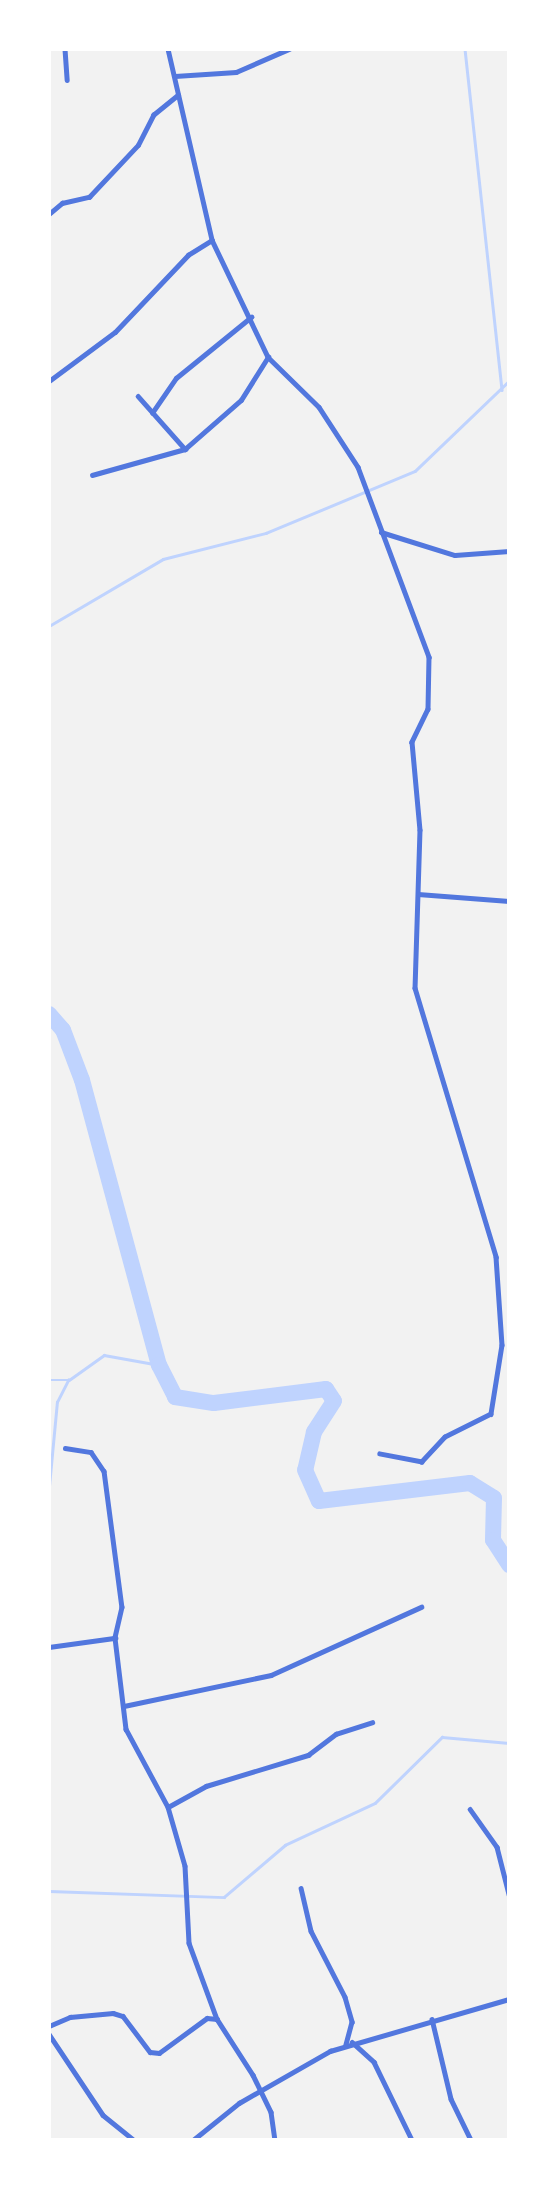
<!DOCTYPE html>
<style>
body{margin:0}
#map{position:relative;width:558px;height:2189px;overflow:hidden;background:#f2f2f2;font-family:"Zilla Slab",serif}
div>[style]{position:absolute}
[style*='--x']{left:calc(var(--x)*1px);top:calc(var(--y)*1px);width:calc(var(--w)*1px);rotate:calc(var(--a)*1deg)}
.stream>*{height:2.5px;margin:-1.25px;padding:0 1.25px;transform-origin:1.25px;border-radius:1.25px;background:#bfd3fe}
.river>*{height:16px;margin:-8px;padding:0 8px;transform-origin:8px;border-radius:8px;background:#bfd3fe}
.minor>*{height:4.5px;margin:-2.25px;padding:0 2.25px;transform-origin:2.25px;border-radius:2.25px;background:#5277de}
span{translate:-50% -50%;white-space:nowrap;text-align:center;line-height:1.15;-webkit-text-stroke:6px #fff;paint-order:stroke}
.frame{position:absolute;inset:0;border:51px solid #fff;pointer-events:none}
</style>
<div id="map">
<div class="stream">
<i style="--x:465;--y:49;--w:343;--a:83.8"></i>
<i style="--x:49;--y:626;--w:132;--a:-30.4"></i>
<i style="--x:163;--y:559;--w:106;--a:-14.2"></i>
<i style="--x:266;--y:533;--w:161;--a:-22.6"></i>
<i style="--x:415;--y:471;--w:130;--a:-43.8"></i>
<i style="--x:49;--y:1380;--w:20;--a:0"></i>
<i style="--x:69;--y:1380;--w:43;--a:-35.5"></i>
<i style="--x:104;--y:1355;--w:56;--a:10.3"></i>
<i style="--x:49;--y:1486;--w:84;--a:-84.6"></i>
<i style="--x:57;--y:1402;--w:25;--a:-63"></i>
<i style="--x:49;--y:1891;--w:175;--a:2"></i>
<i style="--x:224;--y:1897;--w:80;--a:-40.4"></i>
<i style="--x:285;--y:1845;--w:99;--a:-25"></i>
<i style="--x:375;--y:1803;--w:94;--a:-44.6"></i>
<i style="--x:442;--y:1737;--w:67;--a:5.1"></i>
</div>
<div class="river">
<i style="--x:49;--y:1014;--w:21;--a:49"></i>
<i style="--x:63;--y:1030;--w:53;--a:69.2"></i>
<i style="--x:82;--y:1080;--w:295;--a:74.9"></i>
<i style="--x:159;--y:1365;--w:36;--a:63"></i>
<i style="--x:175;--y:1397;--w:39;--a:9"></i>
<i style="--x:214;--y:1403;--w:113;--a:-7.1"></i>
<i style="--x:326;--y:1389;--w:14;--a:56"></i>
<i style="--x:334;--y:1401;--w:37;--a:123"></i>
<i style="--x:314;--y:1432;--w:39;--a:103"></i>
<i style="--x:305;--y:1470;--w:34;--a:66"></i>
<i style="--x:319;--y:1501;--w:152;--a:-6.8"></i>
<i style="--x:470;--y:1483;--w:28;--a:32"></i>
<i style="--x:494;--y:1498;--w:42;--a:91.4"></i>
<i style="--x:493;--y:1540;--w:30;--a:57"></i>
</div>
<div class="minor">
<i style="--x:65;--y:49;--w:31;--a:86"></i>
<i style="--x:168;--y:49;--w:196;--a:77"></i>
<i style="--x:212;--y:240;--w:130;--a:64.4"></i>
<i style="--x:268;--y:357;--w:71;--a:44.4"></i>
<i style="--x:319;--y:407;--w:72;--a:57"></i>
<i style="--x:358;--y:467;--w:203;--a:69.5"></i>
<i style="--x:429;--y:657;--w:52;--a:91.1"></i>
<i style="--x:428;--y:709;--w:37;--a:116"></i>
<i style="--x:412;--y:742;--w:88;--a:84.8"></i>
<i style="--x:420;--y:830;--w:158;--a:91.8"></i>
<i style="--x:415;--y:988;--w:281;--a:73.2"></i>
<i style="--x:496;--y:1257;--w:88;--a:86.1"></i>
<i style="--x:502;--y:1345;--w:70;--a:99.1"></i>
<i style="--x:491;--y:1414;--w:51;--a:153.4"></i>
<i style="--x:445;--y:1437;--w:34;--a:133"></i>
<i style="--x:422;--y:1462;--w:43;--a:-169.2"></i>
<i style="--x:175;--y:76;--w:61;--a:-3.8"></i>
<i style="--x:236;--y:72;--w:58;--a:-23.5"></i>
<i style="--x:49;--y:214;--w:17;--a:-40"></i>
<i style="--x:62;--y:203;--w:28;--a:-13"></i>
<i style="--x:89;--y:197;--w:71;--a:-46.7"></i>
<i style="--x:138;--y:145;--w:34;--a:-63"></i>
<i style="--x:153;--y:115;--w:32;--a:-39"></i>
<i style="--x:49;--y:381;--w:82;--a:-36.6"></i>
<i style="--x:115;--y:332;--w:106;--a:-46.5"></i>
<i style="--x:188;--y:255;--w:28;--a:-32"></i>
<i style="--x:138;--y:396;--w:71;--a:48.4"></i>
<i style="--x:152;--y:413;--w:42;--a:-55.6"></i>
<i style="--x:176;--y:378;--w:97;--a:-39.1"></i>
<i style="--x:92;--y:475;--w:97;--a:-15.6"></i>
<i style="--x:185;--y:449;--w:74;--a:-41.2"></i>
<i style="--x:241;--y:400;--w:51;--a:-57.9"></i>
<i style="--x:381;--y:532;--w:77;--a:17.3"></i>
<i style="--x:455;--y:555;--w:54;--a:-4.2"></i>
<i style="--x:418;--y:894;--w:91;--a:4.4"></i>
<i style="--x:65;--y:1448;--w:26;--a:9"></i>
<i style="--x:91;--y:1452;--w:23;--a:56"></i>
<i style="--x:104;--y:1471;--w:137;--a:82.5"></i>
<i style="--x:122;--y:1607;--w:32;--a:103"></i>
<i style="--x:115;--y:1638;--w:92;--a:83.1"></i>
<i style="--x:126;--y:1729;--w:89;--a:61.7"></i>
<i style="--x:168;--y:1807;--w:61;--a:73.9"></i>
<i style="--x:185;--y:1866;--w:77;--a:87"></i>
<i style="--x:189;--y:1943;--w:81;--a:69.8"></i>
<i style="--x:49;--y:1647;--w:67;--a:-7.8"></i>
<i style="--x:124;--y:1706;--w:150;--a:-11.9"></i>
<i style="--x:271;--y:1675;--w:165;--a:-24.4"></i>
<i style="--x:168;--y:1807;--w:43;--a:-28.9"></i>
<i style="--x:206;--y:1786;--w:107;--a:-16.9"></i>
<i style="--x:308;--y:1755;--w:35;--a:-37"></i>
<i style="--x:336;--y:1734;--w:38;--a:-18"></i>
<i style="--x:470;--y:1809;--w:47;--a:54.6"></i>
<i style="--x:497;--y:1847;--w:49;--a:75.7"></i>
<i style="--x:301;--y:1888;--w:44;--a:76.9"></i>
<i style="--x:311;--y:1931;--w:74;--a:62.7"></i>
<i style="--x:345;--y:1997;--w:26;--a:74"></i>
<i style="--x:352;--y:2022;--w:23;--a:105"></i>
<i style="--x:432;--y:2019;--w:82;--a:76.6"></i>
<i style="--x:451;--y:2099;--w:46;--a:64"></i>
<i style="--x:49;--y:2026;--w:23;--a:-23"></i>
<i style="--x:70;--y:2017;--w:43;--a:-5.3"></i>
<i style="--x:113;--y:2013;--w:10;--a:17"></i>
<i style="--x:123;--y:2016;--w:45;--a:53.1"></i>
<i style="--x:150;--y:2052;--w:9;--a:6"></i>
<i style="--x:159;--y:2053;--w:59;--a:-36.1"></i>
<i style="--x:207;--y:2018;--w:10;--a:6"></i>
<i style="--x:217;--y:2019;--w:67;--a:57.3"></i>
<i style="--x:253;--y:2075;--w:41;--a:64.1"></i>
<i style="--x:271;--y:2112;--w:28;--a:82"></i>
<i style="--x:49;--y:2034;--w:97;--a:56.3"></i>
<i style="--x:103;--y:2115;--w:40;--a:39"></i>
<i style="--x:352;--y:2042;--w:30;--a:42"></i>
<i style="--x:374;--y:2062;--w:87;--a:64"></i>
<i style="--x:193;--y:2140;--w:59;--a:-38.8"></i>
<i style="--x:239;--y:2103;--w:105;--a:-29.7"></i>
<i style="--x:330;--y:2051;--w:186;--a:-16.2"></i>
</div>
<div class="frame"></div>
</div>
